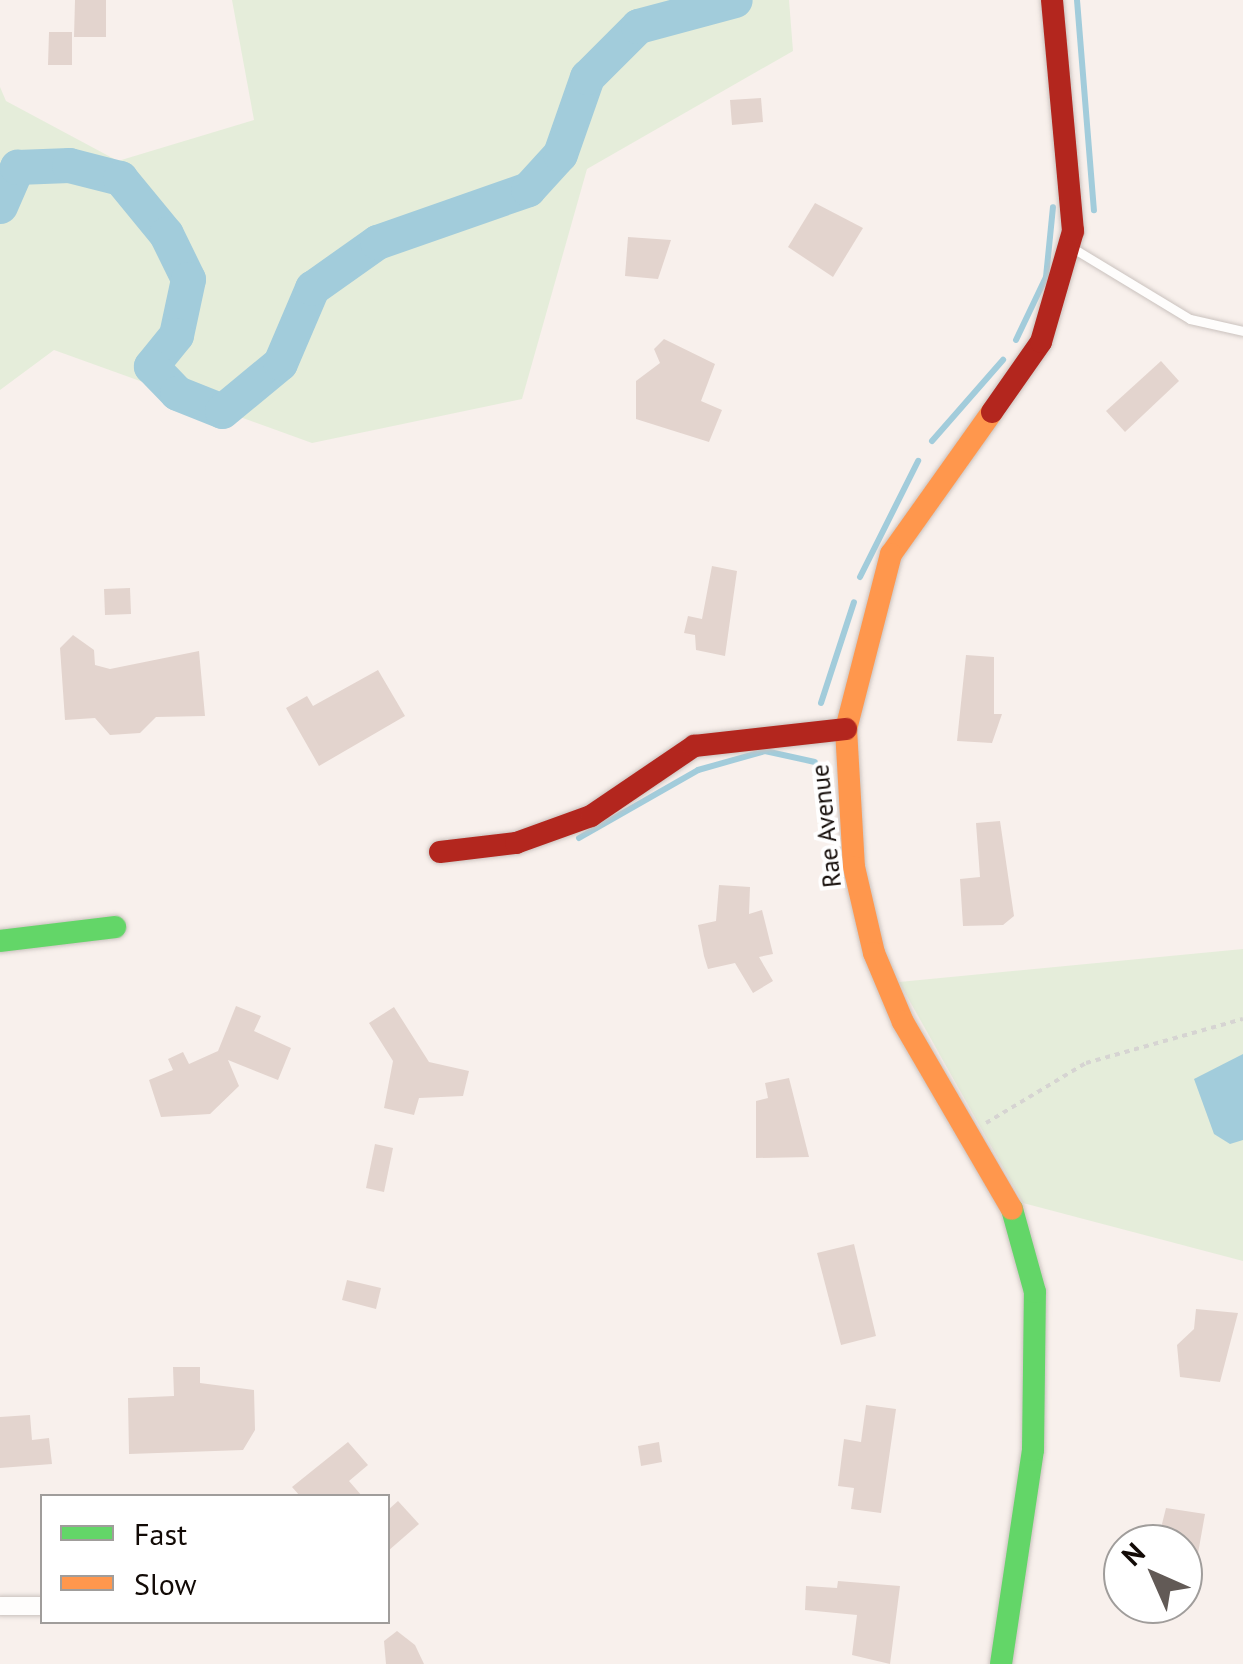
<!DOCTYPE html>
<style>
body{margin:0}
#map{position:relative;width:1243px;height:1664px;overflow:hidden;background:#f8f0ec;font-family:"PT Sans",sans-serif}
div>[style]{position:absolute}
[style*='--x']{left:calc(var(--x)*1px);top:calc(var(--y)*1px);width:calc(var(--w)*1px);rotate:calc(var(--a)*1deg)}
.green>*{inset:0;background:#e5edda}
.water>*{inset:0;background:#a2ccdb}
.stream>*{height:6px;margin:-3px;padding:0 3px;transform-origin:3px;border-radius:3px;background:#a2ccdb}
.river>*{height:35px;margin:-17.5px;padding:0 17.5px;transform-origin:17.5px;border-radius:17.5px;background:#a2ccdb}
.building>*{inset:0;background:#e3d4ce}
.path>*{height:4px;margin-top:-2px;transform-origin:0;background:repeating-linear-gradient(90deg,#d6d4d2 0 5px,transparent 0 10px)}
.roads{filter:drop-shadow(0 0 2px #cac2be) drop-shadow(0 0 2px #cac2be)}
.lane>*{height:9px;margin:-4.5px;padding:0 4.5px;transform-origin:4.5px;border-radius:4.5px;background:#fefdfc}
.street>*{height:18px;margin:-9px;padding:0 9px;transform-origin:9px;border-radius:9px;background:#fefdfc}
.fast>*{height:22px;margin:-11px;padding:0 11px;transform-origin:11px;border-radius:11px;background:#63d668}
.slow>*{height:22px;margin:-11px;padding:0 11px;transform-origin:11px;border-radius:11px;background:#ff974d}
.jam>*{height:22px;margin:-11px;padding:0 11px;transform-origin:11px;border-radius:11px;background:#b3261e}
span{translate:-50% -50%;white-space:nowrap;text-align:center;line-height:1.15;-webkit-text-stroke:8px #fff;paint-order:stroke}
.street-label{font-size:25px;color:#120a06}
.legend{position:absolute;left:40px;top:1494px;width:350px;height:130px;box-sizing:border-box;background:#fff;border:2px solid #a09d9b;margin:0;padding:12px 18px;list-style:none;font-size:30px;color:#120a06}
.legend li{display:flex;align-items:center;gap:20px;height:50px}
.legend b{width:50px;border:2px solid #a09d9b}
.north{position:absolute;left:1103px;top:1524px;width:100px;height:100px;box-sizing:border-box;background:#fff;border:2px solid #a09d9b;border-radius:50%;rotate:315deg;font-size:28px;font-weight:700;line-height:40px;text-align:center;color:#120a06}
.north::after{content:'';display:block;margin:auto;width:35px;height:45px;background:#625a56;clip-path:polygon(50% 0,100% 100%,50% 72%,0 100%)}
</style>
<div id="map">
<div class="green">
<i style="clip-path:polygon(232px 0,789px 0,793px 51px,587px 169px,522px 399px,312px 443px,54px 350px,0 390px,0 87px,6px 101px,118px 161px,254px 120px)"></i>
<i style="clip-path:polygon(1243px 949px,1243px 1261px,1023px 1203px,899px 982px)"></i>
</div>
<div class="water">
<i style="clip-path:polygon(1243px 1054px,1243px 1140px,1230px 1144px,1214px 1134px,1194px 1079px)"></i>
</div>
<div class="stream">
<i style="--x:1077;--y:0;--w:211;--a:85.4"></i>
<i style="--x:1016;--y:340;--w:70;--a:-64.5"></i>
<i style="--x:1046;--y:277;--w:70;--a:-84.3"></i>
<i style="--x:932;--y:441;--w:108;--a:-48.8"></i>
<i style="--x:860;--y:577;--w:130;--a:-63.4"></i>
<i style="--x:821;--y:703;--w:106;--a:-71.9"></i>
<i style="--x:579;--y:838;--w:137;--a:-29.7"></i>
<i style="--x:698;--y:770;--w:70;--a:-15.8"></i>
<i style="--x:765;--y:751;--w:51;--a:12.4"></i>
</div>
<div class="river">
<i style="--x:0;--y:206;--w:43;--a:-66.4"></i>
<i style="--x:17;--y:167;--w:52;--a:-2.2"></i>
<i style="--x:69;--y:165;--w:53;--a:14.3"></i>
<i style="--x:120;--y:178;--w:72;--a:50.6"></i>
<i style="--x:166;--y:234;--w:50;--a:63.9"></i>
<i style="--x:188;--y:279;--w:57;--a:102.1"></i>
<i style="--x:176;--y:335;--w:40;--a:129"></i>
<i style="--x:151;--y:366;--w:37;--a:46"></i>
<i style="--x:177;--y:393;--w:48;--a:21.8"></i>
<i style="--x:222;--y:411;--w:75;--a:-39.6"></i>
<i style="--x:280;--y:363;--w:82;--a:-66.9"></i>
<i style="--x:312;--y:288;--w:80;--a:-35.3"></i>
<i style="--x:377;--y:242;--w:160;--a:-19.3"></i>
<i style="--x:528;--y:189;--w:47;--a:-47.6"></i>
<i style="--x:560;--y:154;--w:82;--a:-70.7"></i>
<i style="--x:587;--y:77;--w:72;--a:-45"></i>
<i style="--x:638;--y:26;--w:100;--a:-15"></i>
</div>
<div class="building">
<i style="clip-path:polygon(75px 0,106px 0,106px 37px,74px 37px)"></i>
<i style="clip-path:polygon(49px 32px,72px 32px,72px 65px,48px 65px)"></i>
<i style="clip-path:polygon(761px 98px,763px 122px,732px 125px,730px 100px)"></i>
<i style="clip-path:polygon(815px 203px,863px 228px,833px 277px,788px 247px)"></i>
<i style="clip-path:polygon(628px 237px,671px 240px,658px 279px,625px 276px)"></i>
<i style="clip-path:polygon(664px 339px,715px 364px,701px 401px,722px 410px,709px 442px,636px 419px,636px 381px,660px 363px,654px 349px)"></i>
<i style="clip-path:polygon(1161px 361px,1179px 381px,1125px 432px,1106px 411px)"></i>
<i style="clip-path:polygon(712px 566px,737px 571px,725px 656px,696px 650px,695px 635px,684px 633px,688px 616px,702px 619px)"></i>
<i style="clip-path:polygon(130px 588px,131px 614px,105px 615px,104px 589px)"></i>
<i style="clip-path:polygon(73px 635px,94px 650px,95px 665px,110px 669px,199px 651px,205px 716px,156px 717px,140px 733px,110px 735px,95px 718px,65px 720px,60px 648px)"></i>
<i style="clip-path:polygon(966px 655px,994px 657px,994px 714px,1002px 714px,992px 743px,957px 741px)"></i>
<i style="clip-path:polygon(378px 670px,405px 716px,319px 766px,286px 708px,307px 696px,313px 706px)"></i>
<i style="clip-path:polygon(1000px 821px,1014px 916px,1003px 925px,963px 926px,960px 879px,980px 877px,976px 823px)"></i>
<i style="clip-path:polygon(719px 885px,750px 887px,749px 914px,762px 910px,773px 954px,759px 957px,773px 981px,753px 993px,735px 963px,708px 969px,704px 956px,698px 925px,716px 921px)"></i>
<i style="clip-path:polygon(236px 1006px,261px 1016px,254px 1031px,291px 1048px,278px 1080px,228px 1060px,239px 1086px,210px 1114px,161px 1117px,149px 1080px,173px 1070px,168px 1059px,183px 1052px,189px 1064px,218px 1051px)"></i>
<i style="clip-path:polygon(394px 1007px,429px 1062px,469px 1071px,463px 1096px,419px 1098px,414px 1115px,384px 1108px,393px 1061px,369px 1023px)"></i>
<i style="clip-path:polygon(789px 1078px,809px 1157px,756px 1158px,756px 1101px,768px 1098px,765px 1083px)"></i>
<i style="clip-path:polygon(375px 1144px,393px 1148px,384px 1192px,366px 1188px)"></i>
<i style="clip-path:polygon(854px 1244px,876px 1336px,841px 1345px,817px 1253px)"></i>
<i style="clip-path:polygon(347px 1280px,381px 1288px,376px 1309px,342px 1300px)"></i>
<i style="clip-path:polygon(1196px 1309px,1238px 1313px,1220px 1382px,1180px 1377px,1177px 1345px,1194px 1329px)"></i>
<i style="clip-path:polygon(173px 1367px,200px 1367px,200px 1383px,254px 1390px,255px 1430px,243px 1450px,129px 1454px,128px 1398px,174px 1396px)"></i>
<i style="clip-path:polygon(866px 1405px,896px 1409px,881px 1513px,851px 1509px,854px 1488px,838px 1486px,844px 1439px,861px 1442px)"></i>
<i style="clip-path:polygon(30px 1415px,32px 1440px,49px 1438px,52px 1464px,0 1468px,0 1417px)"></i>
<i style="clip-path:polygon(348px 1442px,368px 1465px,349px 1481px,362px 1496px,300px 1496px,292px 1487px)"></i>
<i style="clip-path:polygon(659px 1442px,662px 1462px,641px 1466px,638px 1446px)"></i>
<i style="clip-path:polygon(398px 1501px,419px 1524px,388px 1551px,388px 1510px)"></i>
<i style="clip-path:polygon(1166px 1508px,1205px 1514px,1192px 1587px,1183px 1587px,1183px 1544px,1157px 1544px)"></i>
<i style="clip-path:polygon(838px 1581px,900px 1586px,890px 1664px,852px 1655px,857px 1615px,805px 1610px,806px 1586px,837px 1588px)"></i>
<i style="clip-path:polygon(397px 1631px,415px 1645px,424px 1664px,386px 1664px,384px 1641px)"></i>
</div>
<div class="path">
<i style="--x:986;--y:1123;--w:117;--a:-31"></i>
<i style="--x:1086;--y:1063;--w:163;--a:-15.7"></i>
</div>
<div class="roads">
<div class="lane">
<i style="--x:1071;--y:247;--w:139;--a:31.2"></i>
<i style="--x:1190;--y:319;--w:54;--a:12.8"></i>
</div>
<div class="street">
<i style="--x:0;--y:1606;--w:42;--a:0"></i>
</div>
<div class="fast">
<i style="--x:0;--y:941;--w:116;--a:-6.9"></i>
<i style="--x:1001;--y:1664;--w:216;--a:-81.5"></i>
<i style="--x:1033;--y:1450;--w:158;--a:-89.3"></i>
<i style="--x:1035;--y:1292;--w:86;--a:-105.5"></i>
</div>
<div class="slow">
<i style="--x:992;--y:412;--w:174;--a:125.4"></i>
<i style="--x:891;--y:554;--w:181;--a:104.4"></i>
<i style="--x:846;--y:729;--w:138;--a:86.7"></i>
<i style="--x:854;--y:867;--w:88;--a:76.9"></i>
<i style="--x:874;--y:953;--w:75;--a:67.2"></i>
<i style="--x:903;--y:1022;--w:216;--a:59.8"></i>
</div>
<div class="jam">
<i style="--x:992;--y:412;--w:85;--a:-55"></i>
<i style="--x:1041;--y:342;--w:116;--a:-73.9"></i>
<i style="--x:1073;--y:231;--w:232;--a:-95.2"></i>
<i style="--x:440;--y:852;--w:77;--a:-6.8"></i>
<i style="--x:516;--y:843;--w:80;--a:-19.8"></i>
<i style="--x:591;--y:816;--w:125;--a:-34.2"></i>
<i style="--x:694;--y:746;--w:153;--a:-6.4"></i>
</div>
</div>
<div class="street-label">
<span style="left:826px;top:826px;rotate:-96deg">Rae Avenue</span>
</div>
<ul class="legend">
<li><b style="height:12px;background:#63d668"></b>Fast</li>
<li><b style="height:12px;background:#ff974d"></b>Slow</li>
</ul>
<div class="north">N</div>
</div>
